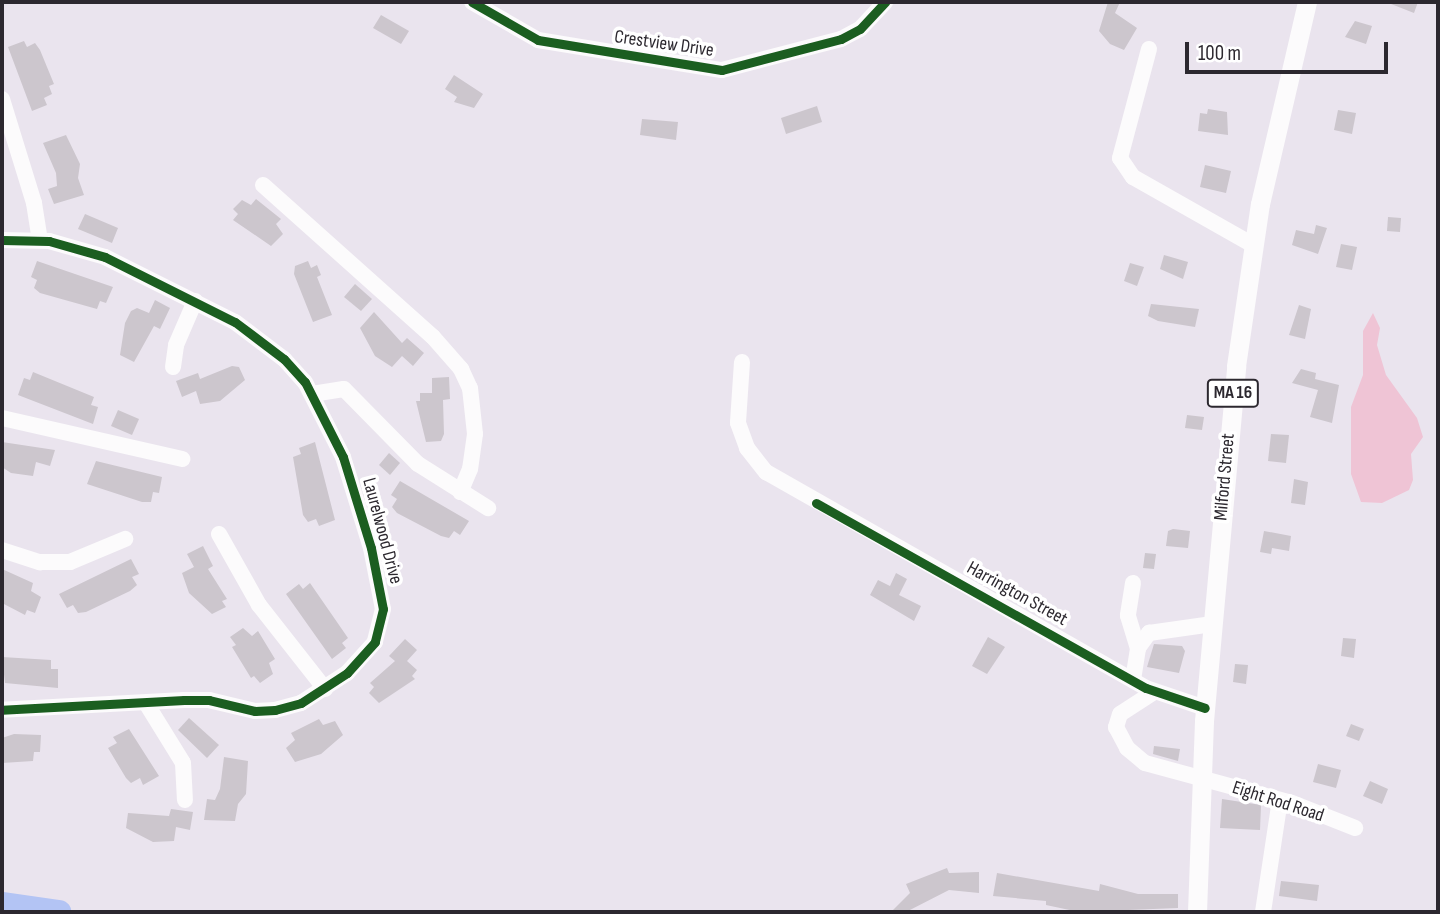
<!DOCTYPE html>
<style>
body{margin:0}
#map{position:relative;width:1440px;height:914px;overflow:hidden;background:#eae4ee;font-family:"Sofia Sans Condensed",sans-serif}
div>[style]{position:absolute}
[style*='--x']{left:calc(var(--x)*1px);top:calc(var(--y)*1px);width:calc(var(--w)*1px);rotate:calc(var(--a)*1deg)}
.green>*{inset:0;background:#efc4d5}
.river>*{height:24px;margin:-12px;padding:0 12px;transform-origin:12px;border-radius:12px;background:#b3c4f4}
.building>*{inset:0;background:#ccc6cd}
.minor>*{height:16px;margin:-8px;padding:0 8px;transform-origin:8px;border-radius:8px;background:#fcfbfc}
.major>*{height:19px;margin:-9.5px;padding:0 9.5px;transform-origin:9.5px;border-radius:9.5px;background:#fcfbfc}
.cycleway>*{height:9px;margin:-4.5px;padding:0 4.5px;transform-origin:4.5px;border-radius:4.5px;background:#1b5e20}
span{translate:-50% -50%;white-space:nowrap;text-align:center;line-height:1.15;-webkit-text-stroke:7px #fff;paint-order:stroke}
.shield-label span{padding:2px 5px;background:#fff;border:2px solid;border-radius:5px;-webkit-text-stroke-width:0}
.shield-label{font-size:18px;color:#2c282f;font-weight:700}
.street-label{font-size:19px;color:#2c282f}
.frame{position:absolute;inset:0;border:4px solid #2c282f;pointer-events:none}
.scale{position:absolute;left:1185px;top:42px;width:203px;height:32px;box-sizing:border-box;border:4px solid #2c282f;border-top:0;padding-left:9px;font-size:21px;line-height:24px;white-space:nowrap;color:#2c282f;-webkit-text-stroke:5px #fff;paint-order:stroke}
</style>
<div id="map">
<div class="green">
<i style="clip-path:polygon(1373px 313px,1380px 328px,1377px 345px,1386px 375px,1417px 418px,1423px 437px,1411px 454px,1413px 480px,1409px 490px,1382px 503px,1361px 502px,1351px 474px,1351px 407px,1363px 375px,1363px 331px)"></i>
</div>
<div class="river">
<i style="--x:2;--y:904;--w:58;--a:8"></i>
</div>
<div class="building">
<i style="clip-path:polygon(1108px 2px,1120px 2px,1115px 13px,1137px 28px,1124px 50px,1110px 44px,1099px 31px)"></i>
<i style="clip-path:polygon(1386px 2px,1418px 2px,1414px 13px)"></i>
<i style="clip-path:polygon(381px 15px,409px 31px,401px 44px,373px 28px)"></i>
<i style="clip-path:polygon(1355px 21px,1372px 26px,1366px 44px,1345px 37px)"></i>
<i style="clip-path:polygon(24px 41px,27px 47px,35px 43px,40px 50px,54px 84px,49px 86px,52px 94px,44px 98px,47px 105px,32px 111px,8px 47px)"></i>
<i style="clip-path:polygon(454px 75px,483px 94px,474px 108px,454px 102px,457px 97px,445px 89px)"></i>
<i style="clip-path:polygon(817px 106px,822px 122px,786px 134px,781px 118px)"></i>
<i style="clip-path:polygon(1208px 109px,1227px 112px,1228px 135px,1198px 131px,1200px 113px,1207px 114px)"></i>
<i style="clip-path:polygon(1338px 110px,1356px 113px,1352px 134px,1334px 130px)"></i>
<i style="clip-path:polygon(642px 119px,678px 122px,676px 140px,640px 135px)"></i>
<i style="clip-path:polygon(66px 135px,80px 164px,78px 178px,84px 195px,54px 204px,48px 189px,57px 186px,56px 173px,43px 143px)"></i>
<i style="clip-path:polygon(1205px 165px,1231px 171px,1226px 193px,1200px 187px)"></i>
<i style="clip-path:polygon(256px 199px,281px 219px,276px 224px,283px 234px,271px 246px,233px 220px,238px 214px,233px 209px,242px 200px,251px 205px)"></i>
<i style="clip-path:polygon(85px 214px,118px 228px,112px 243px,78px 229px)"></i>
<i style="clip-path:polygon(1388px 217px,1401px 218px,1400px 232px,1387px 231px)"></i>
<i style="clip-path:polygon(1316px 225px,1327px 228px,1318px 254px,1292px 245px,1296px 230px,1314px 234px)"></i>
<i style="clip-path:polygon(1341px 244px,1357px 247px,1352px 270px,1336px 267px)"></i>
<i style="clip-path:polygon(1164px 255px,1188px 262px,1183px 279px,1160px 269px)"></i>
<i style="clip-path:polygon(37px 261px,113px 287px,106px 303px,100px 301px,97px 309px,40px 293px,34px 288px,37px 280px,31px 277px)"></i>
<i style="clip-path:polygon(308px 261px,311px 268px,317px 265px,321px 275px,317px 277px,332px 315px,313px 322px,294px 274px,295px 266px)"></i>
<i style="clip-path:polygon(1130px 263px,1144px 267px,1137px 286px,1124px 281px)"></i>
<i style="clip-path:polygon(355px 284px,372px 299px,361px 311px,344px 297px)"></i>
<i style="clip-path:polygon(155px 300px,170px 308px,160px 329px,154px 326px,134px 362px,120px 355px,125px 323px,131px 311px,137px 308px,149px 313px)"></i>
<i style="clip-path:polygon(1151px 304px,1199px 309px,1195px 327px,1158px 321px,1148px 316px)"></i>
<i style="clip-path:polygon(1299px 305px,1311px 309px,1305px 339px,1289px 335px)"></i>
<i style="clip-path:polygon(374px 312px,402px 343px,407px 338px,424px 353px,413px 366px,402px 356px,392px 367px,375px 356px,360px 328px)"></i>
<i style="clip-path:polygon(232px 366px,239px 367px,245px 380px,220px 401px,200px 404px,196px 391px,182px 397px,176px 381px,198px 373px,200px 379px)"></i>
<i style="clip-path:polygon(1301px 369px,1316px 373px,1315px 379px,1339px 385px,1332px 423px,1310px 417px,1318px 390px,1292px 383px)"></i>
<i style="clip-path:polygon(33px 372px,94px 397px,91px 405px,98px 407px,93px 424px,18px 395px,24px 378px,30px 380px)"></i>
<i style="clip-path:polygon(449px 377px,450px 399px,443px 400px,444px 434px,441px 441px,426px 442px,416px 401px,420px 401px,420px 393px,432px 393px,432px 378px)"></i>
<i style="clip-path:polygon(118px 410px,139px 419px,132px 435px,111px 426px)"></i>
<i style="clip-path:polygon(1187px 415px,1204px 417px,1202px 430px,1185px 428px)"></i>
<i style="clip-path:polygon(1271px 434px,1289px 435px,1286px 463px,1268px 461px)"></i>
<i style="clip-path:polygon(2px 442px,55px 450px,50px 466px,36px 462px,33px 476px,11px 473px,2px 467px)"></i>
<i style="clip-path:polygon(315px 442px,335px 520px,319px 526px,316px 519px,308px 522px,303px 515px,293px 457px,301px 454px,299px 448px)"></i>
<i style="clip-path:polygon(389px 453px,400px 463px,390px 475px,379px 465px)"></i>
<i style="clip-path:polygon(96px 461px,162px 477px,159px 493px,153px 492px,151px 502px,142px 502px,87px 484px)"></i>
<i style="clip-path:polygon(1294px 479px,1308px 482px,1305px 505px,1291px 503px)"></i>
<i style="clip-path:polygon(400px 481px,469px 521px,460px 535px,454px 531px,449px 538px,441px 536px,397px 513px,392px 507px,397px 499px,391px 495px)"></i>
<i style="clip-path:polygon(1173px 529px,1190px 531px,1188px 548px,1166px 546px,1168px 531px)"></i>
<i style="clip-path:polygon(1264px 531px,1291px 536px,1289px 551px,1272px 548px,1271px 554px,1260px 552px)"></i>
<i style="clip-path:polygon(203px 546px,213px 566px,208px 569px,227px 599px,222px 601px,226px 607px,212px 614px,189px 593px,182px 573px,194px 567px,187px 554px)"></i>
<i style="clip-path:polygon(1145px 553px,1156px 554px,1154px 569px,1143px 568px)"></i>
<i style="clip-path:polygon(131px 559px,139px 574px,132px 577px,137px 585px,130px 591px,86px 612px,78px 613px,73px 605px,67px 608px,59px 594px)"></i>
<i style="clip-path:polygon(2px 569px,33px 583px,31px 591px,41px 597px,35px 613px,27px 610px,25px 615px,2px 603px)"></i>
<i style="clip-path:polygon(896px 573px,907px 579px,899px 595px,921px 606px,914px 621px,870px 595px,878px 580px,890px 586px)"></i>
<i style="clip-path:polygon(310px 583px,348px 638px,342px 643px,346px 648px,332px 659px,286px 594px,299px 584px,303px 589px)"></i>
<i style="clip-path:polygon(243px 628px,252px 636px,258px 631px,275px 659px,269px 663px,273px 674px,260px 683px,254px 676px,251px 678px,232px 647px,236px 645px,230px 637px)"></i>
<i style="clip-path:polygon(988px 637px,1005px 647px,987px 674px,972px 666px)"></i>
<i style="clip-path:polygon(1343px 638px,1356px 639px,1354px 658px,1341px 656px)"></i>
<i style="clip-path:polygon(405px 639px,417px 650px,407px 661px,417px 670px,412px 676px,415px 679px,379px 703px,369px 693px,374px 687px,370px 683px,395px 661px,389px 656px)"></i>
<i style="clip-path:polygon(1154px 644px,1182px 646px,1185px 651px,1179px 673px,1147px 667px)"></i>
<i style="clip-path:polygon(2px 657px,51px 660px,51px 669px,58px 669px,58px 688px,5px 683px)"></i>
<i style="clip-path:polygon(1235px 664px,1248px 665px,1246px 684px,1233px 682px)"></i>
<i style="clip-path:polygon(189px 718px,219px 745px,207px 758px,178px 730px)"></i>
<i style="clip-path:polygon(319px 719px,323px 725px,335px 721px,343px 735px,321px 754px,295px 762px,286px 748px,295px 740px,291px 733px)"></i>
<i style="clip-path:polygon(1351px 724px,1364px 729px,1359px 741px,1346px 736px)"></i>
<i style="clip-path:polygon(129px 729px,159px 776px,143px 785px,140px 778px,131px 783px,126px 778px,108px 748px,117px 743px,113px 737px)"></i>
<i style="clip-path:polygon(14px 734px,41px 735px,40px 752px,34px 752px,33px 761px,2px 763px,2px 738px)"></i>
<i style="clip-path:polygon(1154px 746px,1180px 749px,1178px 761px,1153px 754px)"></i>
<i style="clip-path:polygon(224px 757px,248px 761px,246px 794px,238px 804px,235px 821px,204px 820px,207px 799px,215px 800px,220px 789px)"></i>
<i style="clip-path:polygon(1318px 764px,1341px 770px,1336px 788px,1313px 782px)"></i>
<i style="clip-path:polygon(1370px 781px,1388px 789px,1382px 804px,1363px 796px)"></i>
<i style="clip-path:polygon(1222px 799px,1261px 805px,1260px 830px,1220px 828px)"></i>
<i style="clip-path:polygon(171px 809px,193px 812px,190px 830px,176px 827px,174px 841px,153px 842px,126px 828px,128px 813px,169px 816px)"></i>
<i style="clip-path:polygon(947px 868px,949px 873px,979px 872px,979px 893px,949px 890px,906px 912px,891px 912px,910px 893px,906px 884px)"></i>
<i style="clip-path:polygon(997px 873px,1099px 891px,1100px 884px,1138px 894px,1178px 894px,1178px 908px,1079px 912px,1046px 905px,1046px 901px,993px 896px)"></i>
<i style="clip-path:polygon(1281px 881px,1319px 885px,1317px 901px,1279px 896px)"></i>
</div>
<div class="minor">
<i style="--x:472;--y:2;--w:76;--a:29.9"></i>
<i style="--x:538;--y:40;--w:186;--a:9.3"></i>
<i style="--x:722;--y:70;--w:123;--a:-14.6"></i>
<i style="--x:841;--y:39;--w:21;--a:-28"></i>
<i style="--x:860;--y:29;--w:37;--a:-47"></i>
<i style="--x:1149;--y:49;--w:113;--a:104.9"></i>
<i style="--x:1120;--y:158;--w:23;--a:56"></i>
<i style="--x:1133;--y:177;--w:138;--a:29.5"></i>
<i style="--x:2;--y:99;--w:109;--a:72.9"></i>
<i style="--x:34;--y:203;--w:37;--a:81"></i>
<i style="--x:263;--y:185;--w:228;--a:41.8"></i>
<i style="--x:433;--y:337;--w:43;--a:48.8"></i>
<i style="--x:461;--y:369;--w:21;--a:65"></i>
<i style="--x:470;--y:388;--w:46;--a:83.8"></i>
<i style="--x:475;--y:434;--w:35;--a:98"></i>
<i style="--x:470;--y:469;--w:25;--a:113"></i>
<i style="--x:2;--y:240;--w:47;--a:1.2"></i>
<i style="--x:49;--y:241;--w:58;--a:15.9"></i>
<i style="--x:105;--y:257;--w:145;--a:26.6"></i>
<i style="--x:235;--y:322;--w:61;--a:37.1"></i>
<i style="--x:284;--y:359;--w:31;--a:48"></i>
<i style="--x:305;--y:382;--w:84;--a:63.1"></i>
<i style="--x:343;--y:457;--w:95;--a:72.9"></i>
<i style="--x:371;--y:548;--w:62;--a:78.9"></i>
<i style="--x:383;--y:609;--w:34;--a:104"></i>
<i style="--x:375;--y:642;--w:42;--a:132.1"></i>
<i style="--x:347;--y:673;--w:55;--a:146.9"></i>
<i style="--x:301;--y:703;--w:27;--a:165"></i>
<i style="--x:275;--y:710;--w:20;--a:177"></i>
<i style="--x:255;--y:711;--w:47;--a:-166.6"></i>
<i style="--x:209;--y:700;--w:25;--a:180"></i>
<i style="--x:184;--y:700;--w:182;--a:176.9"></i>
<i style="--x:742;--y:362;--w:61;--a:93.8"></i>
<i style="--x:738;--y:423;--w:27;--a:70"></i>
<i style="--x:747;--y:448;--w:31;--a:52"></i>
<i style="--x:766;--y:472;--w:437;--a:29.6"></i>
<i style="--x:1146;--y:688;--w:62;--a:18.7"></i>
<i style="--x:173;--y:367;--w:22;--a:-82"></i>
<i style="--x:176;--y:345;--w:48;--a:-66.6"></i>
<i style="--x:312;--y:394;--w:32;--a:-9"></i>
<i style="--x:344;--y:389;--w:105;--a:45.4"></i>
<i style="--x:418;--y:464;--w:83;--a:32.2"></i>
<i style="--x:2;--y:418;--w:185;--a:12.8"></i>
<i style="--x:219;--y:534;--w:81;--a:60.6"></i>
<i style="--x:259;--y:605;--w:107;--a:51.8"></i>
<i style="--x:2;--y:550;--w:40;--a:18"></i>
<i style="--x:40;--y:562;--w:30;--a:0"></i>
<i style="--x:70;--y:562;--w:60;--a:-22.7"></i>
<i style="--x:1133;--y:583;--w:33;--a:99"></i>
<i style="--x:1128;--y:616;--w:34;--a:73"></i>
<i style="--x:1133;--y:680;--w:32;--a:-81"></i>
<i style="--x:1138;--y:648;--w:19;--a:-54"></i>
<i style="--x:1149;--y:633;--w:64;--a:-8.1"></i>
<i style="--x:1154;--y:692;--w:40;--a:147.1"></i>
<i style="--x:1120;--y:714;--w:14;--a:107"></i>
<i style="--x:1116;--y:727;--w:24;--a:62"></i>
<i style="--x:1127;--y:748;--w:23;--a:40"></i>
<i style="--x:1145;--y:763;--w:152;--a:15.2"></i>
<i style="--x:1292;--y:803;--w:68;--a:21.6"></i>
<i style="--x:146;--y:703;--w:70;--a:58.3"></i>
<i style="--x:183;--y:763;--w:37;--a:87"></i>
<i style="--x:1263;--y:912;--w:113;--a:-81.4"></i>
</div>
<div class="major">
<i style="--x:1197;--y:912;--w:191;--a:-87.9"></i>
<i style="--x:1204;--y:721;--w:356;--a:-84.8"></i>
<i style="--x:1236;--y:366;--w:164;--a:-81.6"></i>
<i style="--x:1260;--y:204;--w:207;--a:-76.9"></i>
</div>
<div class="cycleway">
<i style="--x:472;--y:2;--w:76;--a:29.9"></i>
<i style="--x:538;--y:40;--w:186;--a:9.3"></i>
<i style="--x:722;--y:70;--w:123;--a:-14.6"></i>
<i style="--x:841;--y:39;--w:21;--a:-28"></i>
<i style="--x:860;--y:29;--w:37;--a:-47"></i>
<i style="--x:2;--y:240;--w:47;--a:1.2"></i>
<i style="--x:49;--y:241;--w:58;--a:15.9"></i>
<i style="--x:105;--y:257;--w:145;--a:26.6"></i>
<i style="--x:235;--y:322;--w:61;--a:37.1"></i>
<i style="--x:284;--y:359;--w:31;--a:48"></i>
<i style="--x:305;--y:382;--w:84;--a:63.1"></i>
<i style="--x:343;--y:457;--w:95;--a:72.9"></i>
<i style="--x:371;--y:548;--w:62;--a:78.9"></i>
<i style="--x:383;--y:609;--w:34;--a:104"></i>
<i style="--x:375;--y:642;--w:42;--a:132.1"></i>
<i style="--x:347;--y:673;--w:55;--a:146.9"></i>
<i style="--x:301;--y:703;--w:27;--a:165"></i>
<i style="--x:275;--y:710;--w:20;--a:177"></i>
<i style="--x:255;--y:711;--w:47;--a:-166.6"></i>
<i style="--x:209;--y:700;--w:25;--a:180"></i>
<i style="--x:184;--y:700;--w:182;--a:176.9"></i>
<i style="--x:816;--y:503;--w:378;--a:29.3"></i>
<i style="--x:1146;--y:688;--w:62;--a:18.7"></i>
</div>
<div class="shield-label">
<span style="left:1233px;top:393px">MA 16</span>
</div>
<div class="street-label">
<span style="left:664px;top:44px;rotate:8deg">Crestview Drive</span>
<span style="left:1225px;top:477px;rotate:-85deg">Milford Street</span>
<span style="left:382px;top:531px;rotate:75deg">Laurelwood Drive</span>
<span style="left:1017px;top:594px;rotate:29deg">Harrington Street</span>
<span style="left:1278px;top:802px;rotate:18deg">Eight Rod Road</span>
</div>
<div class="frame"></div>
<div class="scale">100 m</div>
</div>
